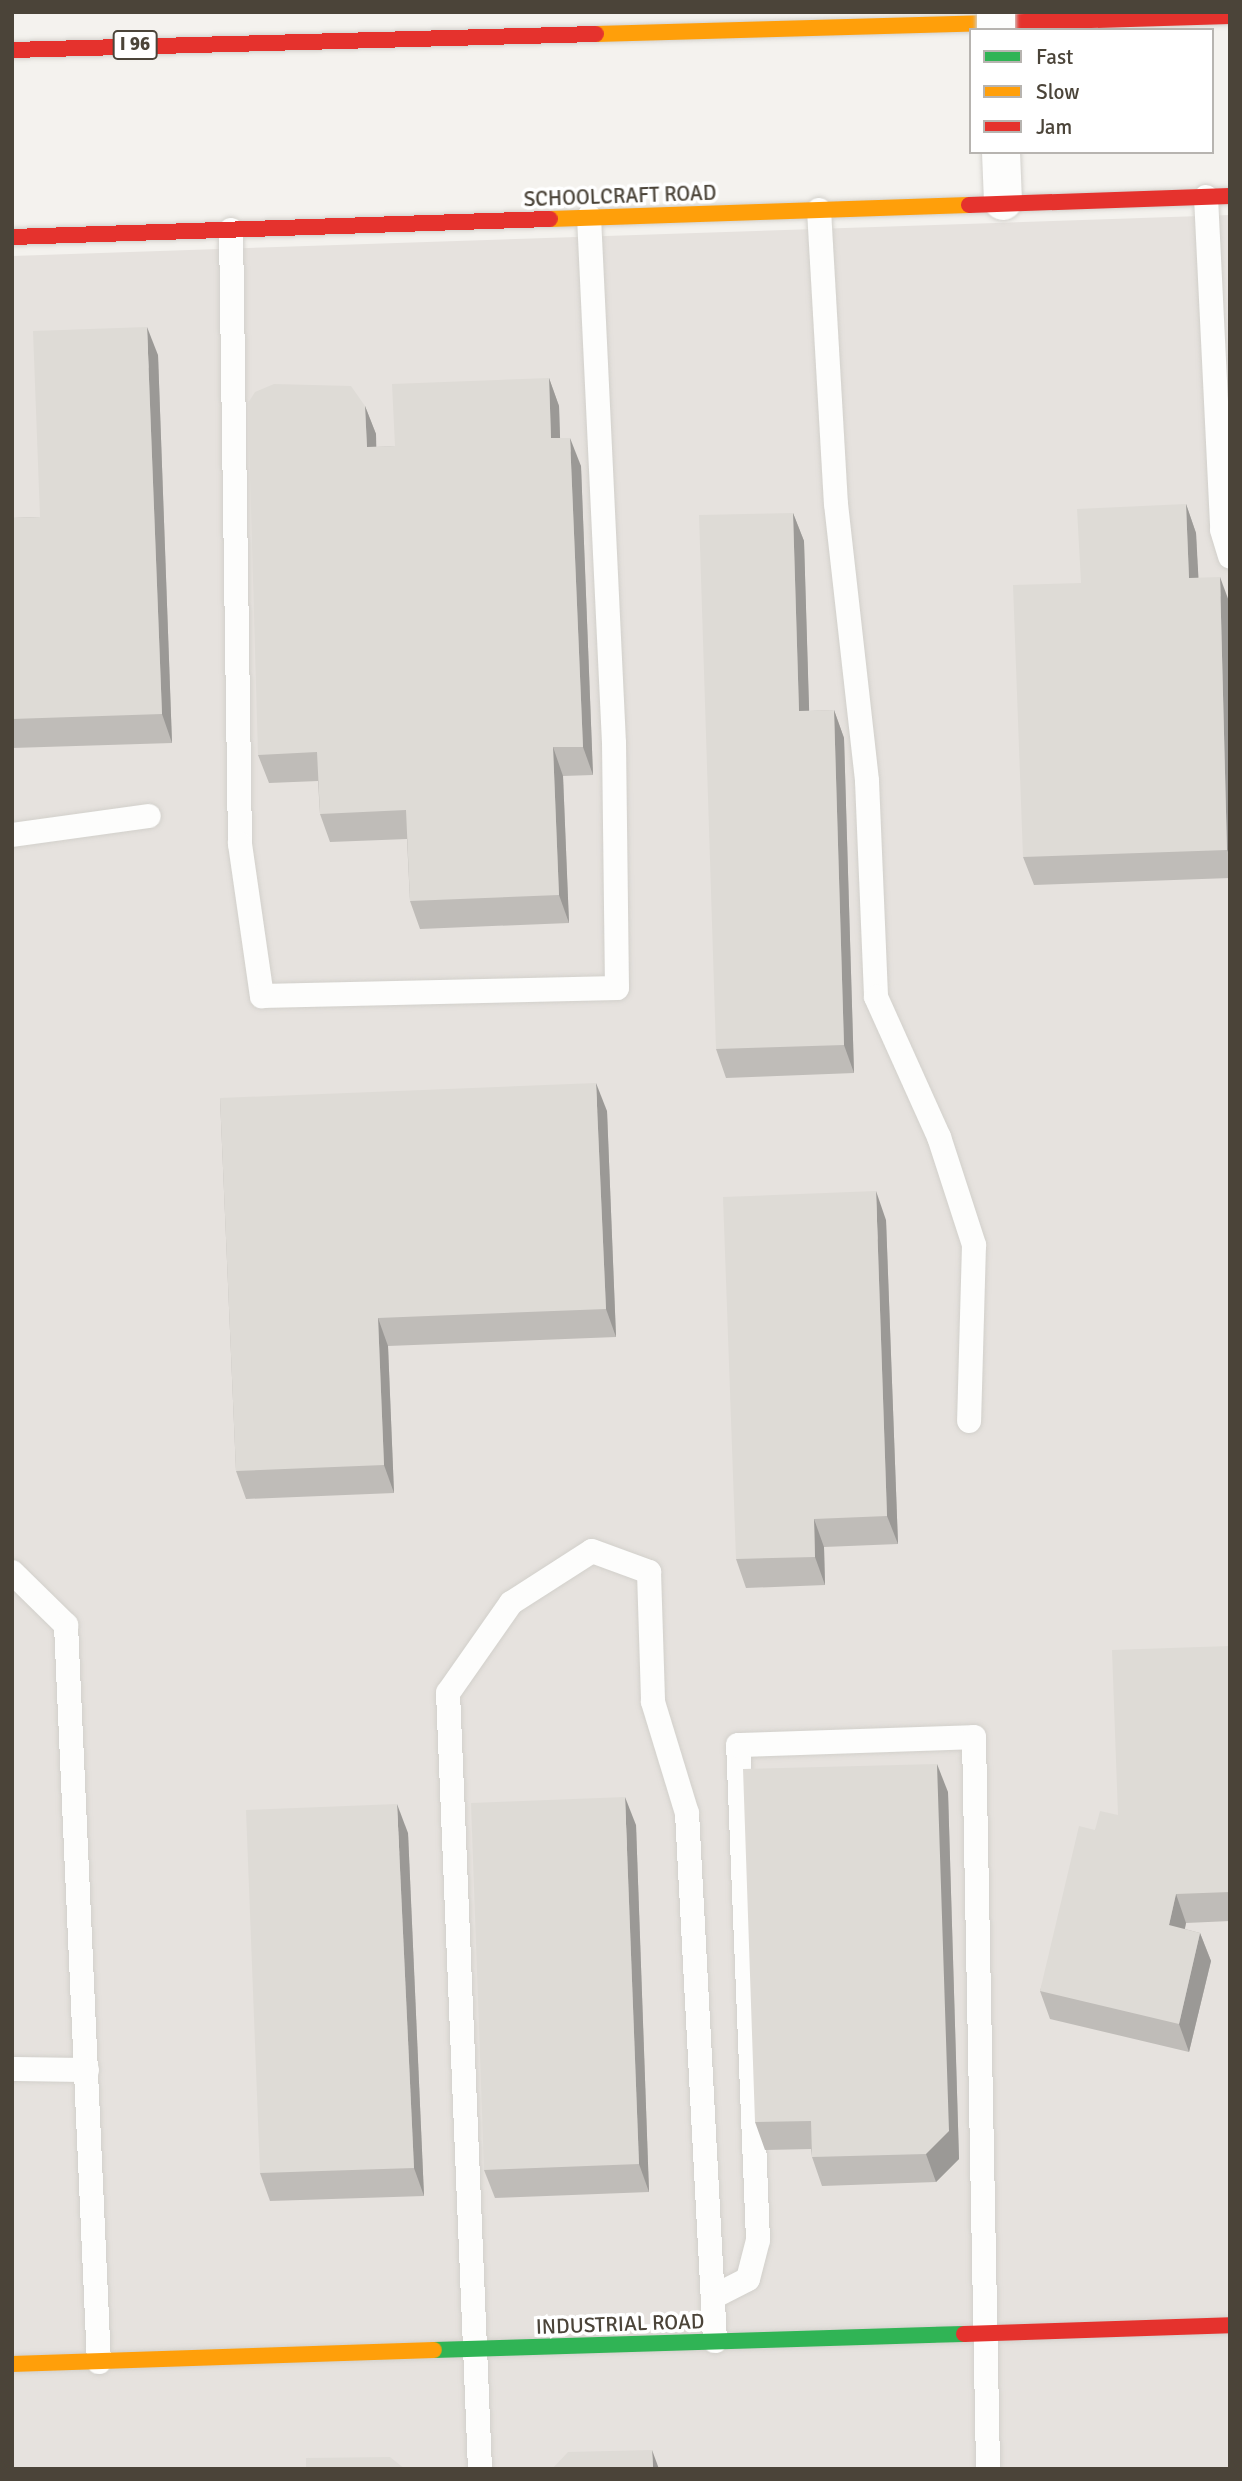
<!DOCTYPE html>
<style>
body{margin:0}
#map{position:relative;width:1242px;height:2481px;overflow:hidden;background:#f4f2ee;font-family:Signika,sans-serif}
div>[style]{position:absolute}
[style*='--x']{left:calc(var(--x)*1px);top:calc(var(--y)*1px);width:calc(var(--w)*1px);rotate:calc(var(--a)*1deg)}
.industrial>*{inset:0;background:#e6e2de}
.roads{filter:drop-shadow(0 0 2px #d2d0cb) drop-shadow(0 0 2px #d2d0cb)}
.lane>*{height:24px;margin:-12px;padding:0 12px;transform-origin:12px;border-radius:12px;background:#fdfdfc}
.street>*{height:38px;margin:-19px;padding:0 19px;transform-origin:19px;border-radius:19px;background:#fdfdfc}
.fast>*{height:16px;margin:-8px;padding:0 8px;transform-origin:8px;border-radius:8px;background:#30b455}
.slow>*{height:16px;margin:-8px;padding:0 8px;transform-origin:8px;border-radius:8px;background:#ff9f0a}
.jam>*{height:16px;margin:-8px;padding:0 8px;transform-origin:8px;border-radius:8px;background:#e5322d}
.bridges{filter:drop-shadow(0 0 2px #d2d0cb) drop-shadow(0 0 2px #d2d0cb)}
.street-bridge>*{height:38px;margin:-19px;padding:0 19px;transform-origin:19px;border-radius:19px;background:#fdfdfc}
.wall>*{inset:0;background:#bfbcb8}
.shaded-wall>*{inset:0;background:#9b9996}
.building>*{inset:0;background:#dedbd6}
span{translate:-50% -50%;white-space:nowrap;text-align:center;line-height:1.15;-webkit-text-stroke:7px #fff;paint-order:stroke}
.shield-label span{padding:2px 5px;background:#fff;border:2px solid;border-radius:5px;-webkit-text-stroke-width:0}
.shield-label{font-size:19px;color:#4b4439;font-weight:700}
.street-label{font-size:21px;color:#4b4439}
.frame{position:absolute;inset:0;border:14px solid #4b4439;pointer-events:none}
.legend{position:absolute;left:969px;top:28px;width:245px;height:126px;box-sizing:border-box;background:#fff;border:2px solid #b7b4b0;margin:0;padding:9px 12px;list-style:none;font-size:21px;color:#4b4439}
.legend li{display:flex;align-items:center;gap:14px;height:35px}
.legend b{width:35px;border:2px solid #b7b4b0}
</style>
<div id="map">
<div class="industrial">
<i style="clip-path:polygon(1230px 215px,1230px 2469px,12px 2469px,12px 256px)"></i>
</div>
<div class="roads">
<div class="lane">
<i style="--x:1206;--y:197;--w:333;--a:87.2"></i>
<i style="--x:1222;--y:530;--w:28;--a:73"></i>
<i style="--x:819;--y:210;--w:294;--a:86.7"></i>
<i style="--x:836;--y:504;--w:279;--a:83.6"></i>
<i style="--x:867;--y:781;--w:216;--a:87.6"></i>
<i style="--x:876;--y:997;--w:154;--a:65.8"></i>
<i style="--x:939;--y:1137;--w:114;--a:72"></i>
<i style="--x:974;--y:1245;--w:176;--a:91.6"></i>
<i style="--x:231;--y:230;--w:614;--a:89.16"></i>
<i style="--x:240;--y:844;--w:154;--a:81.8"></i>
<i style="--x:262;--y:996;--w:355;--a:-1.3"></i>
<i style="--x:617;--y:988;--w:245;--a:-90.7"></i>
<i style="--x:614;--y:743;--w:527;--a:-92.72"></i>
<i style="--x:12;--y:835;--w:138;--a:-7.9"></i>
<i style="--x:12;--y:1572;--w:76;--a:44.5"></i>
<i style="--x:66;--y:1625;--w:738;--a:87.44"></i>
<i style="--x:12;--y:2069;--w:75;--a:0.8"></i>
<i style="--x:713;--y:2297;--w:39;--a:-27"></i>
<i style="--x:748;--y:2279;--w:40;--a:-75.6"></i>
<i style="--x:758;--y:2240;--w:495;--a:-92.3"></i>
<i style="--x:738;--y:1745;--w:236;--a:-1.9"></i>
<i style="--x:974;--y:1737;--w:732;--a:88.9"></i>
<i style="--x:480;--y:2469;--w:777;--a:-92.36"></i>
<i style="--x:448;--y:1693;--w:110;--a:-55"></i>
<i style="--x:511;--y:1603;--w:96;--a:-32.7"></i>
<i style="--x:592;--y:1551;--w:61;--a:20.2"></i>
<i style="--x:649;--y:1572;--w:130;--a:88.2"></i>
<i style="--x:653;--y:1702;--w:116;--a:73"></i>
<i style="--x:687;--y:1813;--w:529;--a:86.96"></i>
</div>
<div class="street">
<i style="--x:1001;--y:152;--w:49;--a:87.7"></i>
</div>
<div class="fast">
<i style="--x:434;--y:2350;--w:530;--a:-1.73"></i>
</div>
<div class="slow">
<i style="--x:596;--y:34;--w:396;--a:-1.6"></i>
<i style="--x:550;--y:219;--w:419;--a:-1.9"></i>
<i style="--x:12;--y:2364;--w:422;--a:-1.9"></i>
</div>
<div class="jam">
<i style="--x:992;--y:23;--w:238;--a:-1.7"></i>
<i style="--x:12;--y:50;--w:584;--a:-1.57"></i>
<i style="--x:969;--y:205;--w:261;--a:-2"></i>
<i style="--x:12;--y:237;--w:538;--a:-1.92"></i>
<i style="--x:964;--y:2334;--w:266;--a:-1.9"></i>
</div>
</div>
<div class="bridges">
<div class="street-bridge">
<i style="--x:996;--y:12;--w:18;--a:90"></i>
</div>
</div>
<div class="wall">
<i style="clip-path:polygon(158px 355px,172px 743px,12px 748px,12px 518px,40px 517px)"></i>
<i style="clip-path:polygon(549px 378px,559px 406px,560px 438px,581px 466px,593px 775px,563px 776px,569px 923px,420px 929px,410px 901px,407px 839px,330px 842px,320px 814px,318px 781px,269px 783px,258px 755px,365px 406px,376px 434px,376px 447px,395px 446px)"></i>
<i style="clip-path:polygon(1186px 504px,1196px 533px,1198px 578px,1230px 604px,1230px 878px,1034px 885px,1023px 857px,1081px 583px)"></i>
<i style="clip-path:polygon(793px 513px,804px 541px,809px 711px,834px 710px,844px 738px,854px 1073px,726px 1078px,716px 1049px)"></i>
<i style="clip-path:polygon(220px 1098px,607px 1111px,616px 1337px,388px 1346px,394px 1493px,246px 1499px,236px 1471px)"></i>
<i style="clip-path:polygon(886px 1220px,898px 1544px,824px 1547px,825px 1585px,746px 1588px,736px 1559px)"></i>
<i style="clip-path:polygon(1230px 1646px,1230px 1921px,1186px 1923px,1185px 1929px,1200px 1933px,1211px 1961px,1189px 2052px,1050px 2019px,1040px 1991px,1095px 1830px,1118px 1815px)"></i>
<i style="clip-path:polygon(948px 1792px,959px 2159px,936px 2182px,822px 2186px,812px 2157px,811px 2149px,765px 2150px,755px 2122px)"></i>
<i style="clip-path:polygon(636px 1825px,649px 2192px,495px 2198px,484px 2170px)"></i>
<i style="clip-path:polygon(408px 1833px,424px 2196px,270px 2201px,260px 2173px)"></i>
</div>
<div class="shaded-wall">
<i style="clip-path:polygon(147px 327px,158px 355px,172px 743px,162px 714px)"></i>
<i style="clip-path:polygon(549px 378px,559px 406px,561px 467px,551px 438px)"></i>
<i style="clip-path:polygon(365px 406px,376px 434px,377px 476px,367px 447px)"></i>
<i style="clip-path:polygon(570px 438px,581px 466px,593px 775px,583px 747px)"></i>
<i style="clip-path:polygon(1186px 504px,1196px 533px,1200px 606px,1189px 578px)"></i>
<i style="clip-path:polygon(793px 513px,804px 541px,810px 739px,799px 711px)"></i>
<i style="clip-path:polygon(1220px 577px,1230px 604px,1230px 856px,1227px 850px)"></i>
<i style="clip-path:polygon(834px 710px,844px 738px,854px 1073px,844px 1045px)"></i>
<i style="clip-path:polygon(553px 747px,563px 776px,569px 923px,559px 895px)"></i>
<i style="clip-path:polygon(596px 1083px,607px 1111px,616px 1337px,606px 1309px)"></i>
<i style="clip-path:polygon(876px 1191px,886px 1220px,898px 1544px,887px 1516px)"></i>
<i style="clip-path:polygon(378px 1318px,388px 1346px,394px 1493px,384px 1465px)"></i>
<i style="clip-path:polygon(814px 1519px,824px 1547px,825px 1585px,815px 1557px)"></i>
<i style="clip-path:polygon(937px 1764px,948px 1792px,959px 2159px,936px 2182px,926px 2154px)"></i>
<i style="clip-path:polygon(625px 1797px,636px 1825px,649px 2192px,639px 2164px)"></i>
<i style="clip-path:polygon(397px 1804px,408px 1833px,424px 2196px,414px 2168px)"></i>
<i style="clip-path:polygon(1176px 1894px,1186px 1923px,1179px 1953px,1169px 1925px)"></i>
<i style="clip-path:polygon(1200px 1933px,1211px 1961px,1189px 2052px,1179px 2024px)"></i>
<i style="clip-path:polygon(652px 2450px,659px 2469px,653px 2469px)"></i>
</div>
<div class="building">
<i style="clip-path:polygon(147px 327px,162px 714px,12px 719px,12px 518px,40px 517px,33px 331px)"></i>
<i style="clip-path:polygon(549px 378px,551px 438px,570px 438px,583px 747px,553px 747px,559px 895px,410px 901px,406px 810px,320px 814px,317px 752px,258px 755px,248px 403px,255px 392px,274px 384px,351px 386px,365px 406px,367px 447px,395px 446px,392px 384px)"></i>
<i style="clip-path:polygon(1186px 504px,1189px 578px,1220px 577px,1227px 850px,1023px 857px,1013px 585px,1081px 583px,1077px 509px)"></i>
<i style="clip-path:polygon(793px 513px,799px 711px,834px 710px,844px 1045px,716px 1049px,699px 515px)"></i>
<i style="clip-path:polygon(596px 1083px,606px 1309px,378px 1318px,384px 1465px,236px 1471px,220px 1098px)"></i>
<i style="clip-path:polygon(876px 1191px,887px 1516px,814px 1519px,815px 1557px,736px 1559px,723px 1197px)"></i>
<i style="clip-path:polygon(1230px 1646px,1230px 1892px,1176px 1894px,1169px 1925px,1200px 1933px,1179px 2024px,1040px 1991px,1079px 1826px,1095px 1830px,1100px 1811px,1118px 1815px,1112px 1650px)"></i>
<i style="clip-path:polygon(937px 1764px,949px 2131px,926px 2154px,812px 2157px,811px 2121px,755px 2122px,743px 1769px)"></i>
<i style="clip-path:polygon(625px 1797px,639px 2164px,484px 2170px,471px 1803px)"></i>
<i style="clip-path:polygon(397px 1804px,414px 2168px,260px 2173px,246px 1810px)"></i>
<i style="clip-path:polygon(652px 2450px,653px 2469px,552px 2469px,568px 2452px)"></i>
<i style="clip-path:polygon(390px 2457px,405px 2469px,306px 2469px,306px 2458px)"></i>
</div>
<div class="shield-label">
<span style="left:135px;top:45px">I 96</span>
</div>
<div class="street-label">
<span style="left:620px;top:196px;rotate:-2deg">SCHOOLCRAFT ROAD</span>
<span style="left:620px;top:2324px;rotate:-2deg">INDUSTRIAL ROAD</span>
</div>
<div class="frame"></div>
<ul class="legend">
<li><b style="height:9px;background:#30b455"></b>Fast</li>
<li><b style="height:9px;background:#ff9f0a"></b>Slow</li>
<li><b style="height:9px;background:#e5322d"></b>Jam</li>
</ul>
</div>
